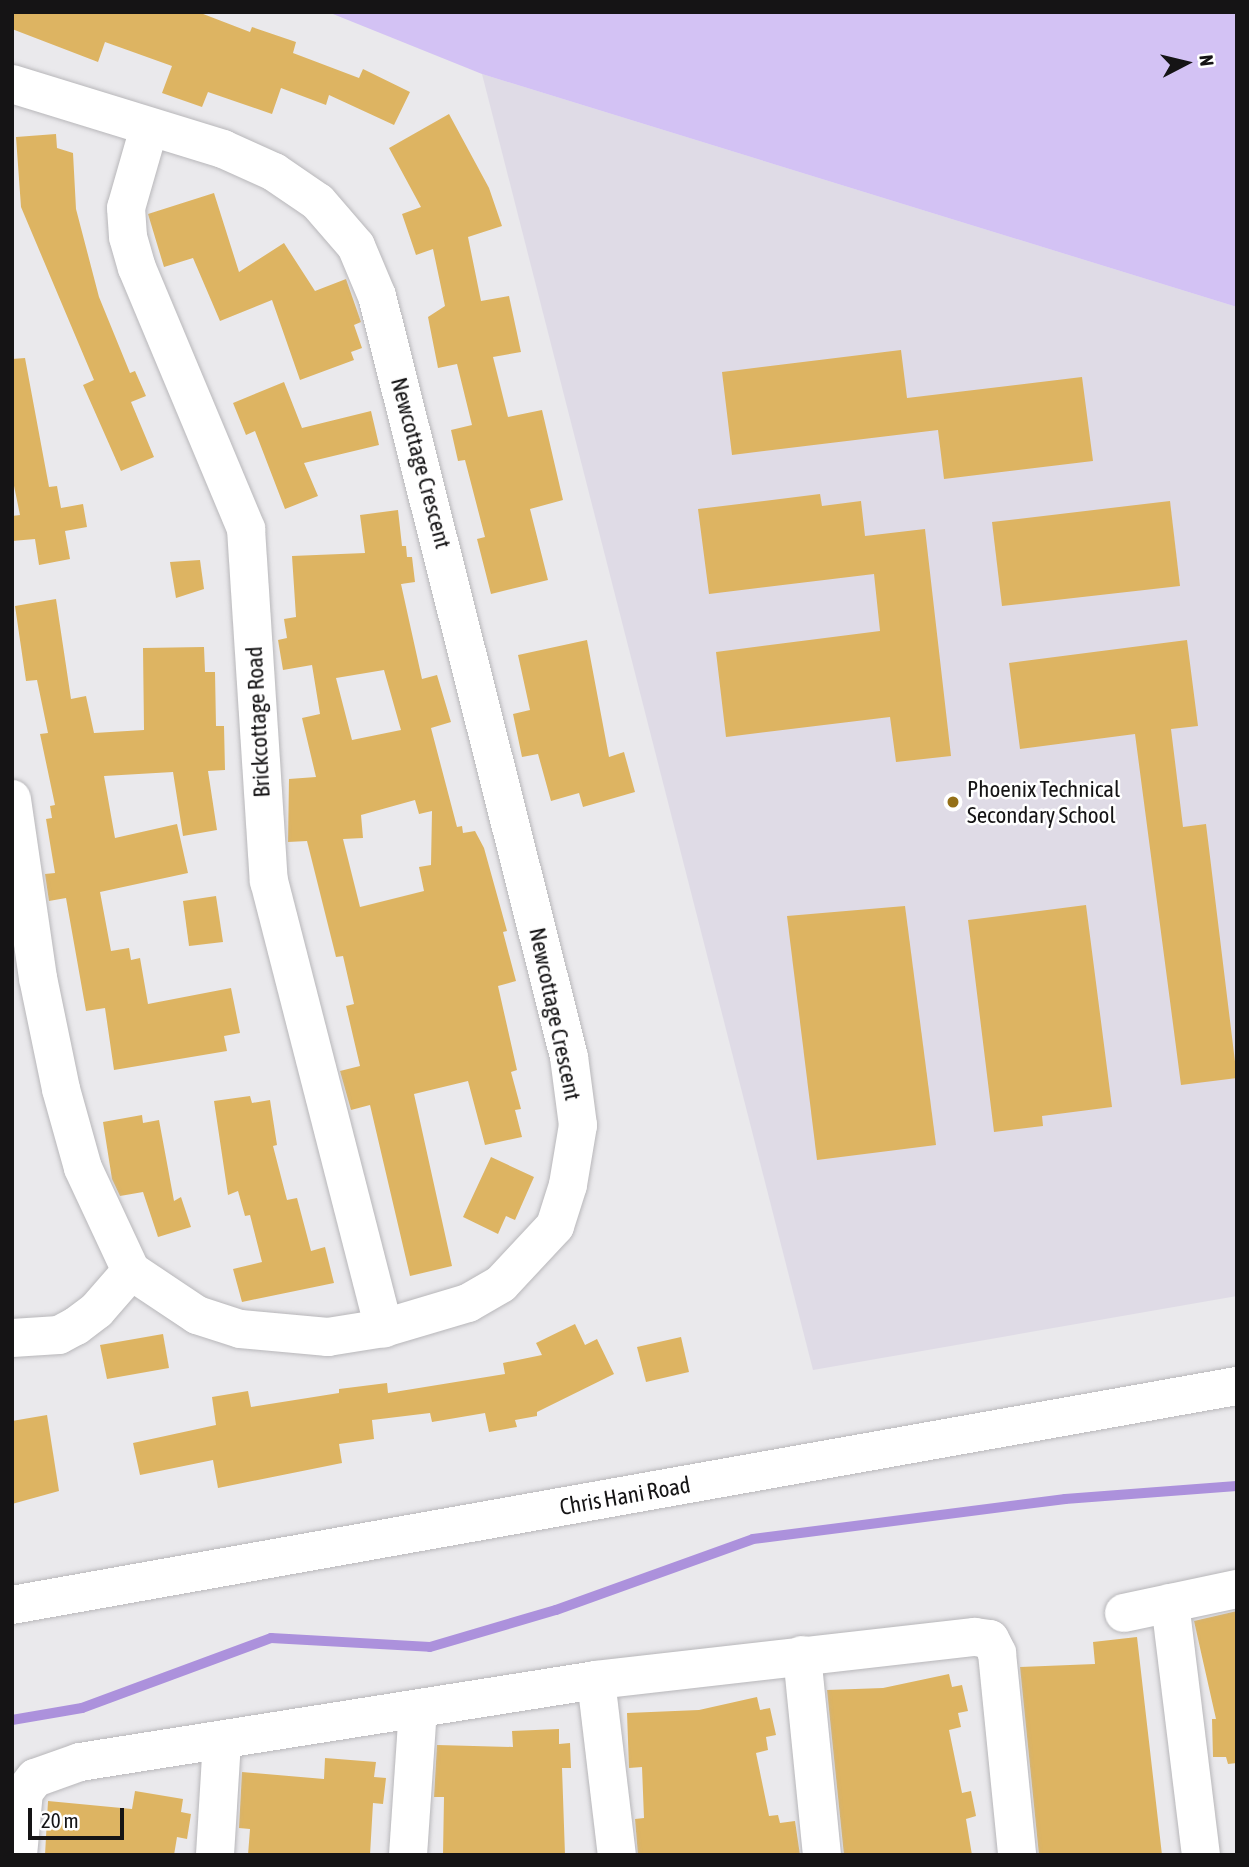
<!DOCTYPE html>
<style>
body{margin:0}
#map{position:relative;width:1249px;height:1867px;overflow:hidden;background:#eae9ec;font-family:"Asap Condensed",sans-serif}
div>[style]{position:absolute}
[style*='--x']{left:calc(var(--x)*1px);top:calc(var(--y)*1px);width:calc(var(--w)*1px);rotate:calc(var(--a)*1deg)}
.built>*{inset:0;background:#dfdbe6}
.green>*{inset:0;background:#d3c2f4}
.stream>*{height:10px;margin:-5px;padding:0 5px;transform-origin:5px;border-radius:5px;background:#ac91dc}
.building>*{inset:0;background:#ddb462}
.roads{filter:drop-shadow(0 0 2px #b8b7ba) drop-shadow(0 0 2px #b8b7ba)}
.minor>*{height:38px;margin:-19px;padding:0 19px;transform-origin:19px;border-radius:19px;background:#fff}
.major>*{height:38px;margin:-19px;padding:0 19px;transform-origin:19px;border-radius:19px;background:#fff}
.dots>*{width:19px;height:19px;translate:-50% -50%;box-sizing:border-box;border:4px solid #fff;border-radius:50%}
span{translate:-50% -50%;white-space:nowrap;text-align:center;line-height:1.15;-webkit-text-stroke:5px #fff;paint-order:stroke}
.street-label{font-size:23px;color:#151415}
.poi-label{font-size:23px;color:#151415}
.left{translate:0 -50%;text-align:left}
.frame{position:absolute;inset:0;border:14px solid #151415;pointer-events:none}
.north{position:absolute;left:1151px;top:28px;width:70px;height:70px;-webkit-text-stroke:5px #fff;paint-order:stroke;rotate:83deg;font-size:19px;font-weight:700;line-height:28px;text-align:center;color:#151415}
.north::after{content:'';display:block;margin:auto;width:24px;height:32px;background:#151415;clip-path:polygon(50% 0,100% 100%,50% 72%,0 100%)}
.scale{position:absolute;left:28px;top:1808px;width:96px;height:32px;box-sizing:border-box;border:4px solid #151415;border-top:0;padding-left:9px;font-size:21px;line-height:24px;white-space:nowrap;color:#151415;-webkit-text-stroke:5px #fff;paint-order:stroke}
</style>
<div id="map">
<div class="built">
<i style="clip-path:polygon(482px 74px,1237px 307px,1237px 1296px,813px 1370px)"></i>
</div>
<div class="green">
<i style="clip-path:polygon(328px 12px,1237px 12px,1237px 307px,482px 74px)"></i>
</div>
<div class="stream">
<i style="--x:12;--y:1720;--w:71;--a:-9.7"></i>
<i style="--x:82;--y:1708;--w:202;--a:-20.3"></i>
<i style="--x:271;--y:1638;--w:159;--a:3.2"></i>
<i style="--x:430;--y:1647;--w:131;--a:-16.4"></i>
<i style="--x:556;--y:1610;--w:209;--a:-19.8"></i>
<i style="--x:753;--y:1539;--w:315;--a:-7.3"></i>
<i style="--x:1065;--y:1499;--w:172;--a:-4.3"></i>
</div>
<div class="building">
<i style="clip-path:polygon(12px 12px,198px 12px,250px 32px,252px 27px,296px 42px,293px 53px,359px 78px,363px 69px,410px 92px,394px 125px,329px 95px,326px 105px,281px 88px,272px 114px,208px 92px,202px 107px,162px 93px,172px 66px,105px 42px,98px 62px,12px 29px)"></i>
<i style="clip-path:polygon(449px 114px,489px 188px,502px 226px,468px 237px,481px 301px,509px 296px,521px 352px,493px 357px,508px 417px,542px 410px,563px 500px,530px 509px,548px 580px,491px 594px,477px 539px,485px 537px,465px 460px,458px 461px,451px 430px,472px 425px,457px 364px,438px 368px,428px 317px,445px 306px,433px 249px,416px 255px,402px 214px,421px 207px,389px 148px)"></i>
<i style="clip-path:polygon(56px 134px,57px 148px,73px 153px,76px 209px,99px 297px,130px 373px,135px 371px,146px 396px,131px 402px,154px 457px,121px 471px,83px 385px,94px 380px,21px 207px,16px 137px)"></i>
<i style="clip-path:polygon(214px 193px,239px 272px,284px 243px,315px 291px,346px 279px,361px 322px,354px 325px,362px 348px,351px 352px,354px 360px,300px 380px,272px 300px,220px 321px,193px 258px,164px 267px,148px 214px)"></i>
<i style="clip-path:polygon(901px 350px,907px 398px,1082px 377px,1093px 461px,944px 479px,938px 430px,732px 455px,722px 372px)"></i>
<i style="clip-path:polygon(25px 358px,49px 487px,57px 486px,61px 508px,83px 504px,87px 527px,65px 531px,70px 559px,39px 565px,35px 539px,12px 541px,12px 516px,20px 515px,12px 476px,12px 359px)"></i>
<i style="clip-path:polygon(284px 382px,302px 428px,371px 411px,379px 445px,304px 463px,318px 496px,285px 509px,255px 431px,246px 435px,233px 403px)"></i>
<i style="clip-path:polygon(820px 494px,822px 506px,861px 501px,865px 536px,925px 529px,951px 756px,896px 762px,890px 717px,726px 737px,716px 652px,880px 631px,874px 574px,709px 594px,698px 509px)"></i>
<i style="clip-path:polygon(1170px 501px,1180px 586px,1002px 606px,992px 522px)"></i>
<i style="clip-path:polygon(evenodd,398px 510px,402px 546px,406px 546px,407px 557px,412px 557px,415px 582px,401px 584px,422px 679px,437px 675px,451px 722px,431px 728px,457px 827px,462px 826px,463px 833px,475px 831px,484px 848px,507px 931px,503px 932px,516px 981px,498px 986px,517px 1070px,511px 1072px,521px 1109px,515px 1110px,522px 1137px,485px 1145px,468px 1081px,414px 1094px,452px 1266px,410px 1276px,370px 1105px,351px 1110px,340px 1071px,360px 1066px,346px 1006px,354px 1004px,343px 956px,336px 957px,307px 841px,288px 842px,289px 779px,316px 777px,302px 718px,320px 714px,312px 665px,283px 670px,278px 640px,287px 638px,284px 619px,296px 617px,292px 556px,365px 553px,360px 515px,398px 510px,384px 670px,401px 730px,352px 740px,336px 678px,384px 670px,398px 510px,415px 800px,419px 814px,432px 811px,431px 865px,419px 867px,424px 891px,360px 907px,343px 839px,363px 838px,361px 815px,415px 800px)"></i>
<i style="clip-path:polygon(200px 560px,204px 589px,176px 598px,170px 562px)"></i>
<i style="clip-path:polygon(56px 599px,71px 699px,86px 696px,94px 733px,144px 730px,143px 648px,204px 647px,205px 672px,215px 672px,216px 726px,224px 726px,225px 770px,208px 771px,217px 830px,183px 836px,173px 772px,104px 776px,115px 838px,177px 824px,188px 873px,100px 892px,111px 951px,129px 948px,131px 960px,140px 958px,148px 1004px,231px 988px,240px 1033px,224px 1036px,227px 1051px,114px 1070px,105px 1008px,86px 1011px,66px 898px,49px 901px,45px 874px,55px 873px,46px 819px,52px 818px,50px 806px,55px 805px,40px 734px,48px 733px,37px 680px,26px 681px,15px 606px)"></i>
<i style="clip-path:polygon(587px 640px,609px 757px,624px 752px,635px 792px,583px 807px,579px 793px,551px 801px,538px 754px,522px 757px,513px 714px,530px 710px,518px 655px)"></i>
<i style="clip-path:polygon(1187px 640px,1198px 726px,1171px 729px,1183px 827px,1206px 824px,1237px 1078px,1181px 1085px,1135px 734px,1020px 749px,1009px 663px)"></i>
<i style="clip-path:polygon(216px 896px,223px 942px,189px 946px,183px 901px)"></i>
<i style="clip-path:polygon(1086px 905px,1112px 1107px,1042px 1116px,1043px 1126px,994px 1132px,968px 920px)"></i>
<i style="clip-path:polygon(905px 906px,936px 1145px,817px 1160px,787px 916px)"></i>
<i style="clip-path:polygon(250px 1096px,252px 1103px,270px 1100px,277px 1145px,273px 1146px,287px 1200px,297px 1198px,311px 1251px,325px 1247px,334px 1283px,242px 1302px,233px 1269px,262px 1262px,250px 1215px,245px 1216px,238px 1191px,228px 1195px,214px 1101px)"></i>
<i style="clip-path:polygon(142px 1115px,143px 1123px,159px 1120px,174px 1201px,181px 1197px,191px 1227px,158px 1237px,143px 1192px,120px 1196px,112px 1179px,103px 1122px)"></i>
<i style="clip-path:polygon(491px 1157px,534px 1177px,515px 1220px,506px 1216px,498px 1234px,463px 1217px)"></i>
<i style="clip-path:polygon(575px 1324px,585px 1345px,597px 1339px,614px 1374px,537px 1412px,537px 1416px,515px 1420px,517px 1427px,489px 1432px,485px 1413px,432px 1422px,430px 1413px,372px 1420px,374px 1439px,339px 1444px,342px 1463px,218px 1488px,213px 1460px,140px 1475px,133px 1443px,216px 1425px,212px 1397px,248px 1391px,251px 1407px,339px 1393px,339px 1389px,387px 1383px,388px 1393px,505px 1374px,503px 1363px,542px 1355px,536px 1343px)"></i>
<i style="clip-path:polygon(163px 1334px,169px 1368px,107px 1379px,100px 1345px)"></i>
<i style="clip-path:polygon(681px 1337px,689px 1372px,646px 1382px,637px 1347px)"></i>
<i style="clip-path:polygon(47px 1415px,59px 1491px,12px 1504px,12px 1421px)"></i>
<i style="clip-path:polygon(1237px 1611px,1237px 1763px,1228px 1764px,1226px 1757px,1213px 1757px,1212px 1719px,1216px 1719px,1194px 1621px)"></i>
<i style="clip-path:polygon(1137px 1637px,1162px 1855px,1039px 1855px,1020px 1667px,1095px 1664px,1093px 1642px)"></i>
<i style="clip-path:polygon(949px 1674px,952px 1687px,962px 1685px,968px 1711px,958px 1713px,961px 1727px,949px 1730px,962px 1793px,971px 1791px,976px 1816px,966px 1819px,972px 1855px,844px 1855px,827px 1690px,883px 1688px)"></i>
<i style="clip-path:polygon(757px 1697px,760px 1710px,770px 1708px,776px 1735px,766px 1737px,768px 1750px,756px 1753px,769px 1816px,778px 1815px,780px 1823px,795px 1821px,800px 1855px,638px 1855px,635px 1819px,644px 1818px,642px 1767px,629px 1768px,627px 1713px,699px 1710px)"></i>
<i style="clip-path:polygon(559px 1729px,559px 1744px,570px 1743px,571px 1768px,562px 1768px,565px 1855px,443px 1855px,444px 1797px,434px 1797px,437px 1745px,513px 1747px,512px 1731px)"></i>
<i style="clip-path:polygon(325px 1758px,376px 1762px,374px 1777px,386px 1778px,383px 1804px,373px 1803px,370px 1855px,248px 1855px,250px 1829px,239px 1828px,242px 1772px,324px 1779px)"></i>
<i style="clip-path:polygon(135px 1791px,183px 1799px,181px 1812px,191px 1814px,187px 1839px,177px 1837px,174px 1855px,45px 1855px,48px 1801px,132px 1809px)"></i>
</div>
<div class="roads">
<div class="minor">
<i style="--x:12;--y:84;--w:221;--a:17.1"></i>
<i style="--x:223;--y:149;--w:56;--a:24.3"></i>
<i style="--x:274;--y:172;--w:53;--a:34.3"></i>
<i style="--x:318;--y:202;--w:58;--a:49.2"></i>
<i style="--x:356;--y:246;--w:54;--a:67.2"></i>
<i style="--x:377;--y:296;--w:785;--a:75.84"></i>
<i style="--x:569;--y:1057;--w:69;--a:82.5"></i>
<i style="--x:578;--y:1125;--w:61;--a:99.5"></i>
<i style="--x:568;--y:1185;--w:43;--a:107.6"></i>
<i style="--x:555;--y:1226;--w:79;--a:133"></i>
<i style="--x:501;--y:1284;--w:38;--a:150"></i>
<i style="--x:468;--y:1303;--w:88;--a:163.4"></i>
<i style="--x:384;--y:1328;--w:57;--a:170.9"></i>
<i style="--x:328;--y:1337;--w:88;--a:-174.8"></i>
<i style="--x:240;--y:1329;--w:45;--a:-162"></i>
<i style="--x:197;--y:1315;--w:79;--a:-146.3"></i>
<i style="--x:131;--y:1271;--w:114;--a:-115"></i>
<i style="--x:83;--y:1168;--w:82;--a:-105.6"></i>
<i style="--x:61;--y:1089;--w:113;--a:-101.7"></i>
<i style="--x:38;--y:978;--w:181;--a:-98.3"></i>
<i style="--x:149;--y:128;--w:83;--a:106"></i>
<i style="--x:126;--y:208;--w:29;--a:86"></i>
<i style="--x:128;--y:237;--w:32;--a:74"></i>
<i style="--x:137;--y:268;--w:283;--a:67.3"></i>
<i style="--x:246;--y:529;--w:353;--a:86.3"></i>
<i style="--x:269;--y:881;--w:462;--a:75.6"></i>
<i style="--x:12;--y:1338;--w:47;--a:-3.7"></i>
<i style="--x:59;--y:1335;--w:19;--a:-28"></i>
<i style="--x:76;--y:1326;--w:26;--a:-37"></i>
<i style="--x:97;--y:1310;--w:52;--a:-48.9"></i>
<i style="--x:1170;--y:1603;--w:254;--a:83"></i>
<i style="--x:1124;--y:1613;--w:116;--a:-12"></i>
<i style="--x:802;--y:1655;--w:201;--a:84.3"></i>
<i style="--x:596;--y:1680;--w:176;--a:83.2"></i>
<i style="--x:18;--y:1855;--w:63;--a:-84.6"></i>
<i style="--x:24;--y:1792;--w:18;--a:-52"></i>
<i style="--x:35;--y:1778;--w:48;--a:-19.6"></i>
<i style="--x:80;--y:1762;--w:522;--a:-9.03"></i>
<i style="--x:596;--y:1680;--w:381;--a:-6.5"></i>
<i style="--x:975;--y:1637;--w:15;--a:8"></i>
<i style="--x:990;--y:1639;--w:16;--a:63"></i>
<i style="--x:997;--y:1653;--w:203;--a:84.3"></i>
<i style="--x:215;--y:1855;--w:114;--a:-86.5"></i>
<i style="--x:408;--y:1855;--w:146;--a:-86.1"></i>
</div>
<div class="major">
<i style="--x:12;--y:1605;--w:1244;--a:-10.14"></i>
</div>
</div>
<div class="dots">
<i style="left:953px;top:802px;background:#946f17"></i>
</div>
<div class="street-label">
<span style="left:421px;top:463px;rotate:75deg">Newcottage Crescent</span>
<span style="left:258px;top:722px;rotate:-93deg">Brickcottage Road</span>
<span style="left:555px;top:1014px;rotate:78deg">Newcottage Crescent</span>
<span style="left:625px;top:1496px;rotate:-10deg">Chris Hani Road</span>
</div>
<div class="poi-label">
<span class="left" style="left:967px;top:802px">Phoenix Technical<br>Secondary School</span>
</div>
<div class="frame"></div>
<div class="north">N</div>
<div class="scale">20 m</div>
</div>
